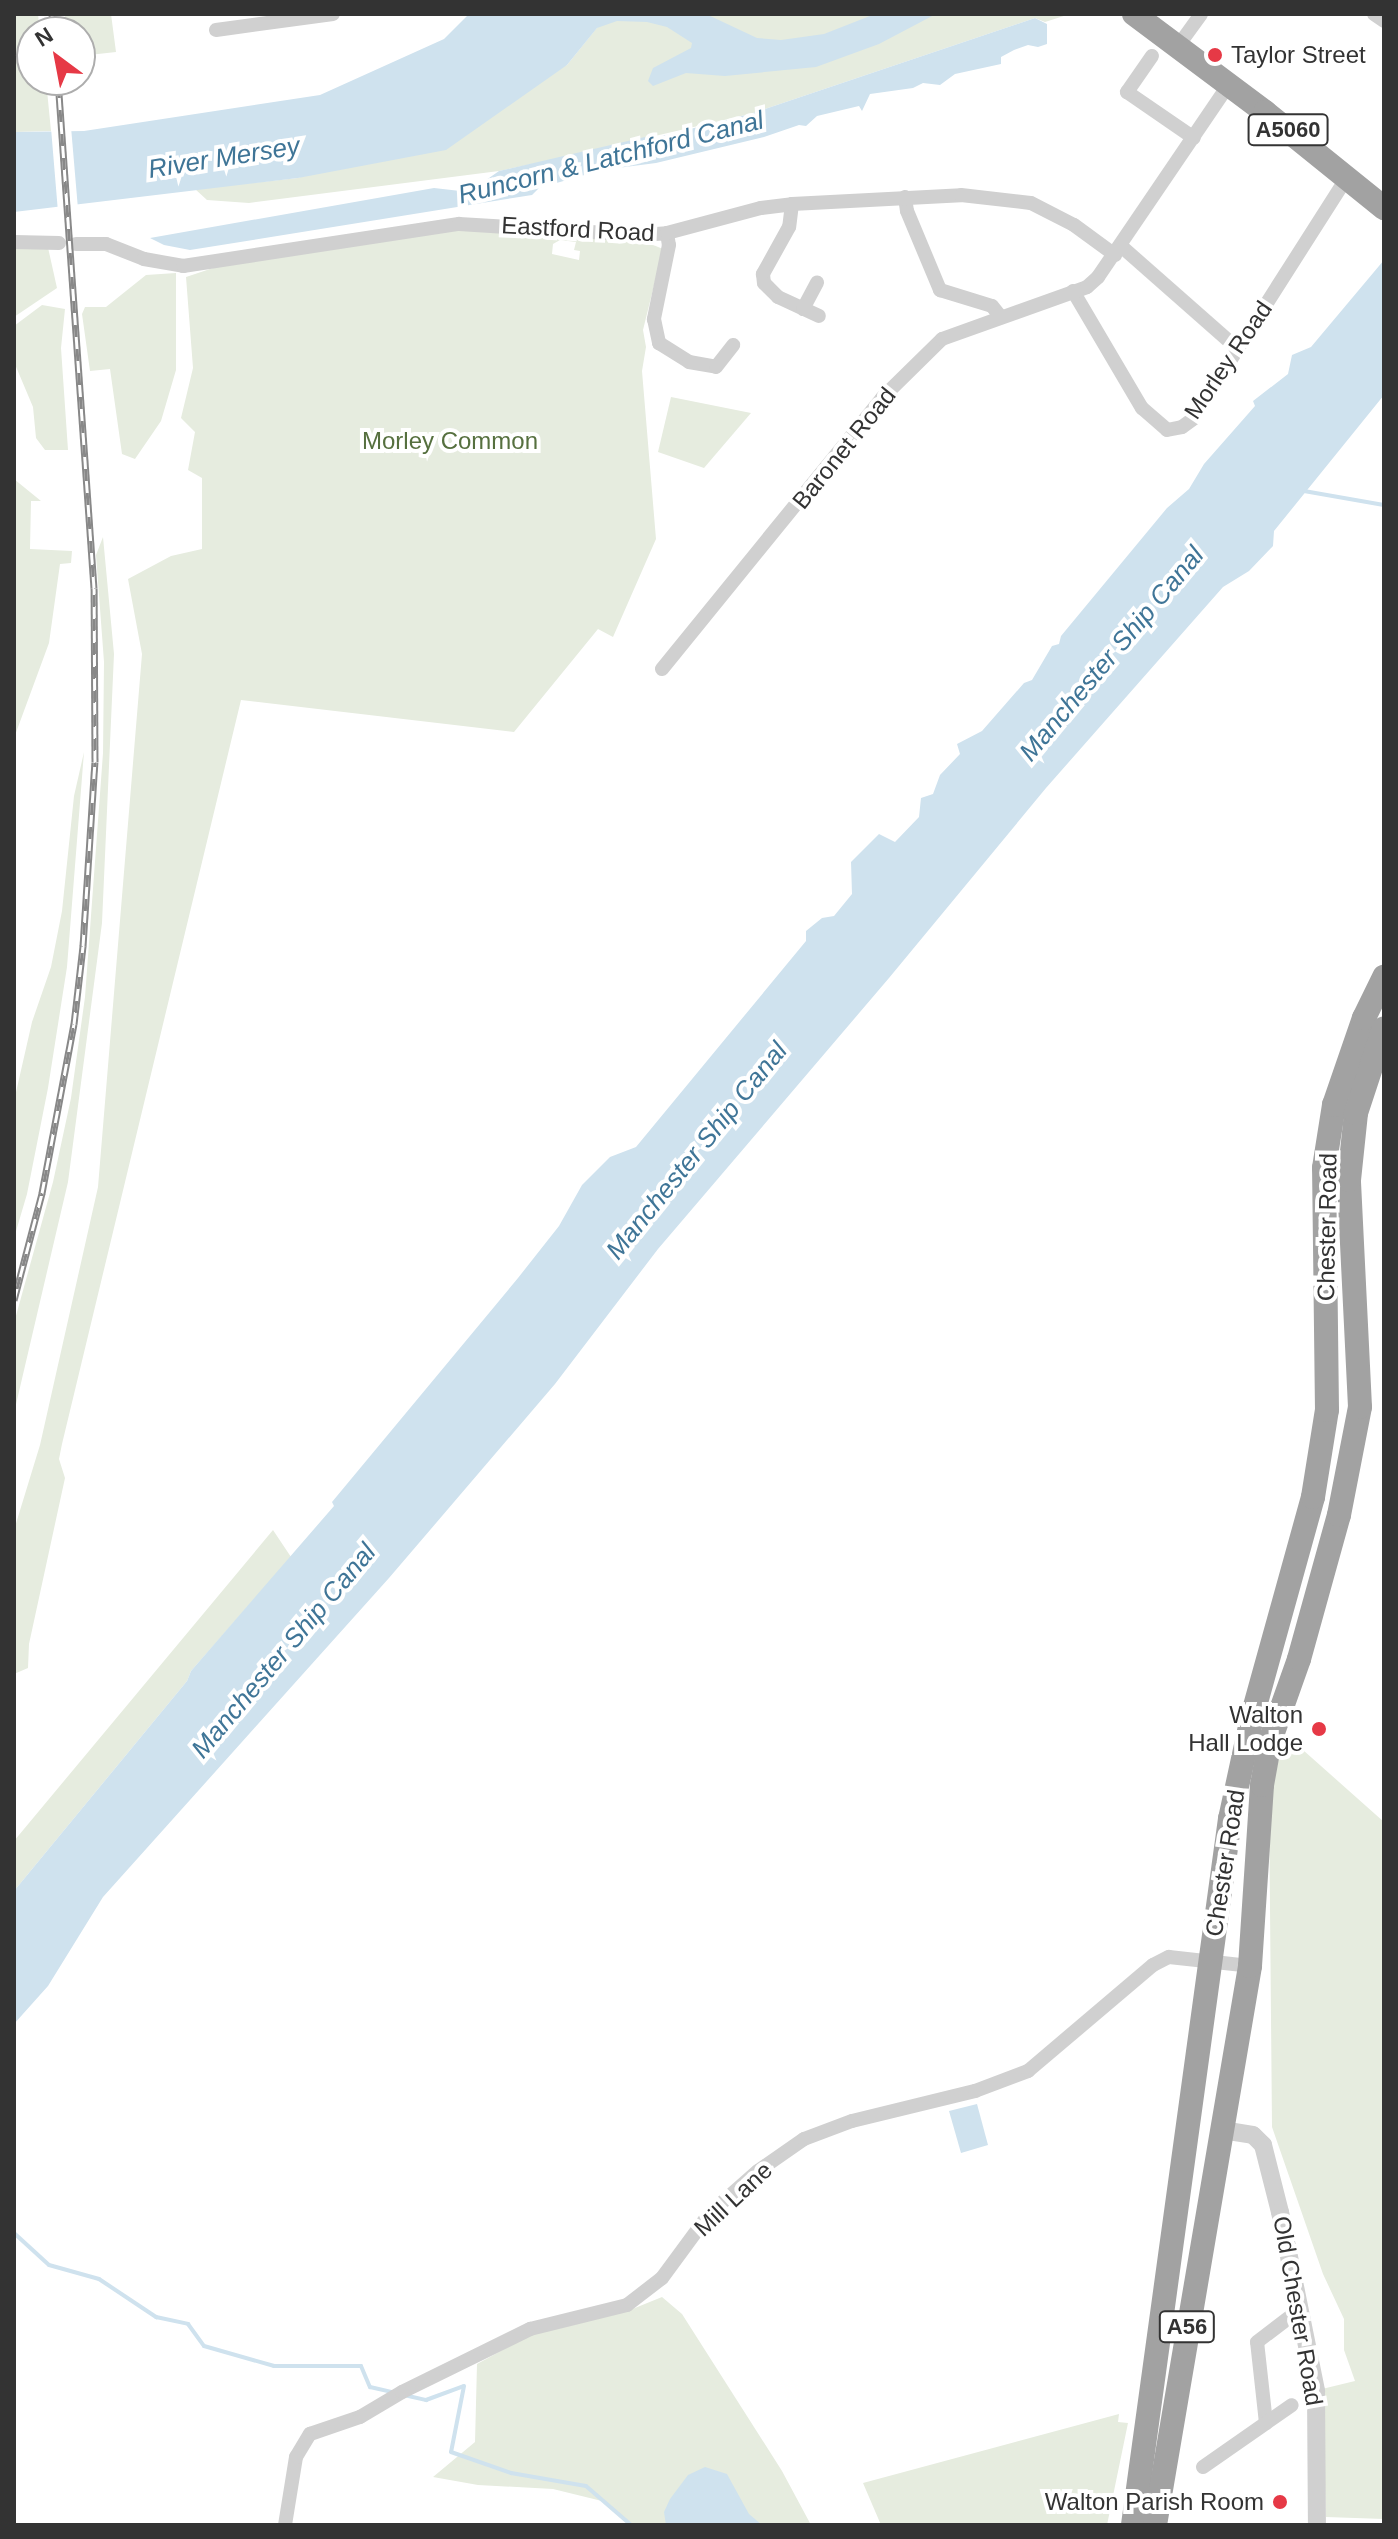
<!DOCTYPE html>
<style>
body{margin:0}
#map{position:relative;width:1398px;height:2539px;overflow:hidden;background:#fff;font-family:Arial,sans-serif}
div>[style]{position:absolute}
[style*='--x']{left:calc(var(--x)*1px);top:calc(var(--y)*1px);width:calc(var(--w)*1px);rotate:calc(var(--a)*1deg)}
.green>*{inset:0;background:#e6ecdf}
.water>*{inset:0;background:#cfe2ee}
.pier>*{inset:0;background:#fff}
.stream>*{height:4px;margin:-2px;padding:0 2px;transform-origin:2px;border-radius:2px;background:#cfe2ee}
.minor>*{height:14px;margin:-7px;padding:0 7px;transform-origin:7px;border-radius:7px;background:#d0d0d0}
.tertiary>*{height:18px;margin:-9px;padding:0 9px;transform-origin:9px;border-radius:9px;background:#d0d0d0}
.trunk>*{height:24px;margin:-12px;padding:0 12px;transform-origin:12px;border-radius:12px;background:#a2a2a2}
.rail>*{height:7px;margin-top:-3.5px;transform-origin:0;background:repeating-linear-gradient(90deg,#fff 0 12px,#888 0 24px);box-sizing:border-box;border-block:2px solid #888}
.dots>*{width:22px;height:22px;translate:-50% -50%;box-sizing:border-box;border:4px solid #fff;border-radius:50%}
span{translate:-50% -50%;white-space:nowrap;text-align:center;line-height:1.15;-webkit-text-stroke:8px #fff;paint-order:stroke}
.shield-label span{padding:2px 6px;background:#fff;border:2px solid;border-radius:6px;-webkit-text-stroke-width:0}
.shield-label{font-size:22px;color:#333;font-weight:700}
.poi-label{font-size:24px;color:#333}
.left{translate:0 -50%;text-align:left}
.right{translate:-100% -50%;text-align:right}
.street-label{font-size:24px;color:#333}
.park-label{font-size:24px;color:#56703f}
.water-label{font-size:26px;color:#3f7597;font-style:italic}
.frame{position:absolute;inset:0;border:16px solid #333;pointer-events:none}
.north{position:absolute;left:16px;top:16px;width:80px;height:80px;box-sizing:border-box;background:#fff;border:2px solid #adadad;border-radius:50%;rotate:328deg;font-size:22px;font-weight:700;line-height:32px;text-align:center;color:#333}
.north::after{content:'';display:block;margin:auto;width:28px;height:36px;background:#e63946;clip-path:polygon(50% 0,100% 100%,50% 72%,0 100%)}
</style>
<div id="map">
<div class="green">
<i style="clip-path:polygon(14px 14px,38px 14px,40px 32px,32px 32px,32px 80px,46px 80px,51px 131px,14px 132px)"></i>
<i style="clip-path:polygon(65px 14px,111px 14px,116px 52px,80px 56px,80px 32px,64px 32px)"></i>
<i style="clip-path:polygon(608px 14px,1070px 14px,1045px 22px,1035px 18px,750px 114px,551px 160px,499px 171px,249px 203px,207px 200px,195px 189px,298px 178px,567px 65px)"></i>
<i style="clip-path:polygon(evenodd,459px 224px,641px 240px,663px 249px,643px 330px,646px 347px,642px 371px,656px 539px,613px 637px,598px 629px,514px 732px,241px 700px,62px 1444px,59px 1459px,65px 1478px,29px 1644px,28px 1668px,14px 1674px,14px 1530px,40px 1445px,98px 1187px,142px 654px,128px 579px,171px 556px,202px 549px,202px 478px,188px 470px,195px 432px,181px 418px,193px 368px,186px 277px,216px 267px,459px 224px,560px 240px,576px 242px,574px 250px,580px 251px,579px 260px,552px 254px,553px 244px,560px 240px)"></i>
<i style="clip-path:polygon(14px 242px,47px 243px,57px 288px,14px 317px)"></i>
<i style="clip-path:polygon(176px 273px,176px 370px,161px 421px,135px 459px,122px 454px,110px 369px,90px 371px,82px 314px,85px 307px,106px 307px,146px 275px)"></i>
<i style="clip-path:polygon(42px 305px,65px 309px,61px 348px,68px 450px,45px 450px,36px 438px,33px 407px,14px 362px,14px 326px)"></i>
<i style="clip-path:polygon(671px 397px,751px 413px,704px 468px,658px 452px)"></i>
<i style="clip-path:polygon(14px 479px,41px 501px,31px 501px,30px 549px,72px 551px,71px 563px,60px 564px,49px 643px,14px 738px)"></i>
<i style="clip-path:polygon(103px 537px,114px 654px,102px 923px,68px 1182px,14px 1413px,14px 1323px,53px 1182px,71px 1098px,85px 997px,103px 753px,104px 662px,96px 555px)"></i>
<i style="clip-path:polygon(84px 752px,67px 967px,48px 1088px,27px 1194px,14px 1238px,14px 1101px,32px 1022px,51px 967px,62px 911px,74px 796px)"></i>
<i style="clip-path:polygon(273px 1530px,291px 1557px,191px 1671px,187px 1681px,14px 1891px,14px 1841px)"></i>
<i style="clip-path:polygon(1285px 1734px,1384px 1822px,1384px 2519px,1326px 2517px,1322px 2389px,1355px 2381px,1344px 2350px,1344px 2319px,1323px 2274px,1272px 2127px,1269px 1798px)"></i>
<i style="clip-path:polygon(662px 2297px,682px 2314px,782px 2471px,811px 2525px,632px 2525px,606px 2502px,553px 2489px,478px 2485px,433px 2477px,475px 2442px,477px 2364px,530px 2335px,630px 2310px)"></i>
<i style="clip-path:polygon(1119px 2414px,1118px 2422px,1128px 2423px,1107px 2525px,881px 2525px,863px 2483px)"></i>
</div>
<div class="water">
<i style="clip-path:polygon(469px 14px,706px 14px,757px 38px,781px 40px,824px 34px,875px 14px,936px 14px,879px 44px,816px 67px,725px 76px,686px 73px,653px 86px,648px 81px,653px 68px,691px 48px,692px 43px,667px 27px,647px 22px,617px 21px,597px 28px,567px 65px,446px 150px,298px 178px,14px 212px,14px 132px,84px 131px,320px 95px,444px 39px)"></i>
<i style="clip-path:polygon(1035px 18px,1047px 24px,1047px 44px,1038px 47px,1028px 45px,1014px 50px,1001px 57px,1001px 64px,955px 74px,940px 85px,923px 83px,913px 88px,870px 94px,862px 111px,859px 106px,817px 116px,806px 126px,799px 125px,764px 137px,656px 163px,602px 170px,539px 188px,532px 195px,190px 250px,164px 245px,150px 238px,434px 188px,469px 192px,499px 171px,645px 137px,650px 139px,750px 114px)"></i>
<i style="clip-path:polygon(1384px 260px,1384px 395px,1274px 531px,1273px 546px,1249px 571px,1223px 587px,1046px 788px,889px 978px,658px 1249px,555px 1384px,389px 1578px,103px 1897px,48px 1986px,14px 2024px,14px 1891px,187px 1681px,191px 1671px,334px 1506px,332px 1502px,518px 1278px,559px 1226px,582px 1185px,610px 1157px,636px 1147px,806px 941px,806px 931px,822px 918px,834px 916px,852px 894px,851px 862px,879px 834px,895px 842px,919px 817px,921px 798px,933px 794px,940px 775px,960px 754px,957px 744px,982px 731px,1024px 683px,1032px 680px,1052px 646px,1059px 644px,1061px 636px,1167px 508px,1189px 489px,1204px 464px,1255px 406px,1253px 401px,1288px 374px,1292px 355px,1311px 347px)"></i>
<i style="clip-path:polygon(977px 2104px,988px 2145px,961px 2153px,949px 2111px)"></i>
<i style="clip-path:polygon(705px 2467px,727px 2474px,749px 2514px,762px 2525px,666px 2525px,664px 2512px,670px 2499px,688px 2475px)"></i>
</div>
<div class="pier">
<i style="clip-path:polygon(71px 127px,78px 209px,58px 212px,51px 128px)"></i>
</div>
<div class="stream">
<i style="--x:1304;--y:491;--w:81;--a:9.9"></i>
<i style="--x:14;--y:2233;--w:47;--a:42.4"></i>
<i style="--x:49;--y:2265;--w:52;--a:15.6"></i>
<i style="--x:99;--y:2279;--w:69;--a:33.7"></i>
<i style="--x:156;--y:2317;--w:33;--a:12"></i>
<i style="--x:188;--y:2324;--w:27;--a:54"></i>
<i style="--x:204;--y:2346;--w:73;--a:15.9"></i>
<i style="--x:274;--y:2366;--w:87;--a:0"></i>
<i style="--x:361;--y:2366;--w:23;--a:67"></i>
<i style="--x:370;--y:2387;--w:23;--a:13"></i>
<i style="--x:404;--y:2395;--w:23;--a:13"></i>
<i style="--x:426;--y:2400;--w:40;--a:-20.2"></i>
<i style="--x:464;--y:2386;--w:67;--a:101.1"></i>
<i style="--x:451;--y:2452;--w:64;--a:19.3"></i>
<i style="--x:511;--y:2473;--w:76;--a:9.8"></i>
<i style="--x:586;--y:2486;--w:60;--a:40.9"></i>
</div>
<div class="minor">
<i style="--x:1374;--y:14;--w:12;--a:35"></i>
<i style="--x:216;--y:30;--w:118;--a:-7.8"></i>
<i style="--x:1178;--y:46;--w:39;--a:-54"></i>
<i style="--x:1152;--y:56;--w:44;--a:124.8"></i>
<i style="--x:1127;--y:92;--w:81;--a:34.5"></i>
<i style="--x:905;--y:197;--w:14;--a:82"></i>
<i style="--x:907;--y:211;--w:86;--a:67.3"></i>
<i style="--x:940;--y:290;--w:54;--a:17.1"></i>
<i style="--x:992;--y:306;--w:13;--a:51"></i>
<i style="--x:792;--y:204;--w:23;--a:97"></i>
<i style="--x:789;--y:227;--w:54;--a:119"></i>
<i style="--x:763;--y:274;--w:9;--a:84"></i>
<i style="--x:764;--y:283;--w:20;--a:45"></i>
<i style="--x:778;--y:297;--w:45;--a:24.9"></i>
<i style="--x:667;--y:233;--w:12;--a:81"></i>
<i style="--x:669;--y:245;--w:76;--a:101.5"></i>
<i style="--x:654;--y:319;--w:25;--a:78"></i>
<i style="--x:659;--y:343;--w:36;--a:32"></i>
<i style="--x:689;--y:362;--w:27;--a:10"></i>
<i style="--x:716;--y:367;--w:28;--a:-52"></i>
<i style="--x:14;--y:242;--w:45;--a:1.3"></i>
<i style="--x:76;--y:244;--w:30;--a:0"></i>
<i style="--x:106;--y:244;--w:41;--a:21.5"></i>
<i style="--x:144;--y:259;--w:40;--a:10"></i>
<i style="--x:183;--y:266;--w:279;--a:-8.7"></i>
<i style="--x:459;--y:224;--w:182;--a:3.5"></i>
<i style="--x:641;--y:235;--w:26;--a:-4"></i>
<i style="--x:667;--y:233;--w:97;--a:-14.9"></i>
<i style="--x:761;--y:208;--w:31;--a:-7"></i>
<i style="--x:792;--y:204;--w:169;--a:-3"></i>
<i style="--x:961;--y:195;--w:70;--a:6.5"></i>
<i style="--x:1031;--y:203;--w:48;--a:27.1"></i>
<i style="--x:1074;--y:225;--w:51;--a:36.2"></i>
<i style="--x:1121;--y:246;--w:157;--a:41.4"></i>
<i style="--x:1073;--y:291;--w:136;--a:59.5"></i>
<i style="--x:1142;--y:408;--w:33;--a:41"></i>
<i style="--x:1167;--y:430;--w:15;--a:-11"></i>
<i style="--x:1182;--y:427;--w:14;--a:-36"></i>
<i style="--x:1193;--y:419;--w:287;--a:-57.5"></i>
<i style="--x:803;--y:309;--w:30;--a:-62"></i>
<i style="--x:662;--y:669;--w:349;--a:-50.9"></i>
<i style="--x:882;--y:398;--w:84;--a:-44.5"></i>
<i style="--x:942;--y:339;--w:154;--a:-19.7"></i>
<i style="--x:1087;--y:287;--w:15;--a:-42"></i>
<i style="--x:1098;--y:277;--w:233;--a:-55.8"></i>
<i style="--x:1266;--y:2423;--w:81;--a:-96.3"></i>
<i style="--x:1257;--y:2342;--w:53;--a:-37.3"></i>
<i style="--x:1203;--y:2467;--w:108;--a:-34.9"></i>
<i style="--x:285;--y:2525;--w:69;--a:-80.8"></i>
<i style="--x:296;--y:2457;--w:27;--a:-59"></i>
<i style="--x:310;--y:2434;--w:53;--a:-18.8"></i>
<i style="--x:360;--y:2417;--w:49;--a:-30.8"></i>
<i style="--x:402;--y:2392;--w:143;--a:-26.2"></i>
<i style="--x:530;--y:2329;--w:100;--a:-13.9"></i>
<i style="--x:627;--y:2305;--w:44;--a:-37.6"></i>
<i style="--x:662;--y:2278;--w:79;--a:-53.7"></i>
<i style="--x:709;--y:2214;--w:65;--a:-41.3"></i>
<i style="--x:758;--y:2171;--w:56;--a:-34.8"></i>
<i style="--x:804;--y:2139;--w:51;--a:-20.6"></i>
<i style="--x:852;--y:2121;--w:127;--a:-13.7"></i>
<i style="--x:975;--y:2091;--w:57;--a:-20.7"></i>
<i style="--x:1028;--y:2071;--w:164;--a:-40.3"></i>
<i style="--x:1153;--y:1965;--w:18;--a:-27"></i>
<i style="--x:1169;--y:1957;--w:81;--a:6.3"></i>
</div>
<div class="tertiary">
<i style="--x:1222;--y:2130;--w:31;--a:9"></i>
<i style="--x:1253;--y:2135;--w:14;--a:45"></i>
<i style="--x:1263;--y:2145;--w:69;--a:75.8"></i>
<i style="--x:1280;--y:2212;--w:183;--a:78.6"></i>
<i style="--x:1316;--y:2391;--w:134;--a:89.6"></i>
</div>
<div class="trunk">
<i style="--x:1134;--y:14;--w:164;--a:36.8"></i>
<i style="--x:1265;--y:112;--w:153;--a:38.9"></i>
<i style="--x:1133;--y:2525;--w:713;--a:-82.18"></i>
<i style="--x:1230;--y:1819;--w:104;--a:-77.8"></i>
<i style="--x:1252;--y:1717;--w:228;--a:-74.5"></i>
<i style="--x:1313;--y:1497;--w:88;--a:-80.9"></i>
<i style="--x:1327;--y:1410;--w:242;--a:-90.7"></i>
<i style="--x:1324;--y:1168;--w:64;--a:-81"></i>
<i style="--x:1334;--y:1105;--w:92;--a:-71"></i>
<i style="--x:1364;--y:1018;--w:46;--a:-64"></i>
<i style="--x:1155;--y:2525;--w:567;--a:-80.35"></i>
<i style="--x:1250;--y:1966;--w:181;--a:-86.2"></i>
<i style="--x:1262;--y:1785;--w:45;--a:-79.7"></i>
<i style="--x:1270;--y:1741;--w:87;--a:-70.5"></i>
<i style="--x:1299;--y:1659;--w:149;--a:-74.5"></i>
<i style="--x:1339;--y:1515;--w:110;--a:-79"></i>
<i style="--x:1360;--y:1407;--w:227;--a:-92.8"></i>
<i style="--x:1349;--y:1180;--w:67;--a:-84"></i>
<i style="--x:1356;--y:1113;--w:89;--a:-71.8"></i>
</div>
<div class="rail">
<i style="--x:52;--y:14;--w:18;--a:84"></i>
<i style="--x:14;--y:1300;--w:111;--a:-75.3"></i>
<i style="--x:42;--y:1193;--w:172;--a:-79.3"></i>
<i style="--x:74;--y:1024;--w:79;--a:-83.4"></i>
<i style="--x:83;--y:946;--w:184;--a:-86.3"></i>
<i style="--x:95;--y:762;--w:174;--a:-90.3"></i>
<i style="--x:94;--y:588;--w:509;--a:-94.05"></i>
</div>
<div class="dots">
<i style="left:1215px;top:55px;background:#e63946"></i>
<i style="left:1319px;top:1729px;background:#e63946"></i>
<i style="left:1280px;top:2502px;background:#e63946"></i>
</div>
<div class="shield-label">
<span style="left:1288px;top:130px">A5060</span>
<span style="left:1187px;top:2327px">A56</span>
</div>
<div class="poi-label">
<span class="left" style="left:1231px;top:55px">Taylor Street</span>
<span class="right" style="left:1303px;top:1729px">Walton<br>Hall Lodge</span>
<span class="right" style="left:1264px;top:2502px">Walton Parish Room</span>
</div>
<div class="street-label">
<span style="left:578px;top:229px;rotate:3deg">Eastford Road</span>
<span style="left:1228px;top:360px;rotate:-56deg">Morley Road</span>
<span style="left:844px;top:448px;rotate:-51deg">Baronet Road</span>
<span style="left:1327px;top:1227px;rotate:-89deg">Chester Road</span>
<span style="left:1225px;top:1863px;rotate:-81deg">Chester Road</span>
<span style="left:733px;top:2199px;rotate:-43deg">Mill Lane</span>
<span style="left:1298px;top:2311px;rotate:80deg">Old Chester Road</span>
</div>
<div class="park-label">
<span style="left:450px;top:441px">Morley Common</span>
</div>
<div class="water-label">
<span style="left:224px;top:158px;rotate:-9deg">River Mersey</span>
<span style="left:611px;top:158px;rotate:-14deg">Runcorn &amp; Latchford Canal</span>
<span style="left:1112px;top:654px;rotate:-50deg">Manchester Ship Canal</span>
<span style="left:697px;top:1151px;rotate:-51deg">Manchester Ship Canal</span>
<span style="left:284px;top:1651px;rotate:-50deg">Manchester Ship Canal</span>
</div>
<div class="frame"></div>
<div class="north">N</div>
</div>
